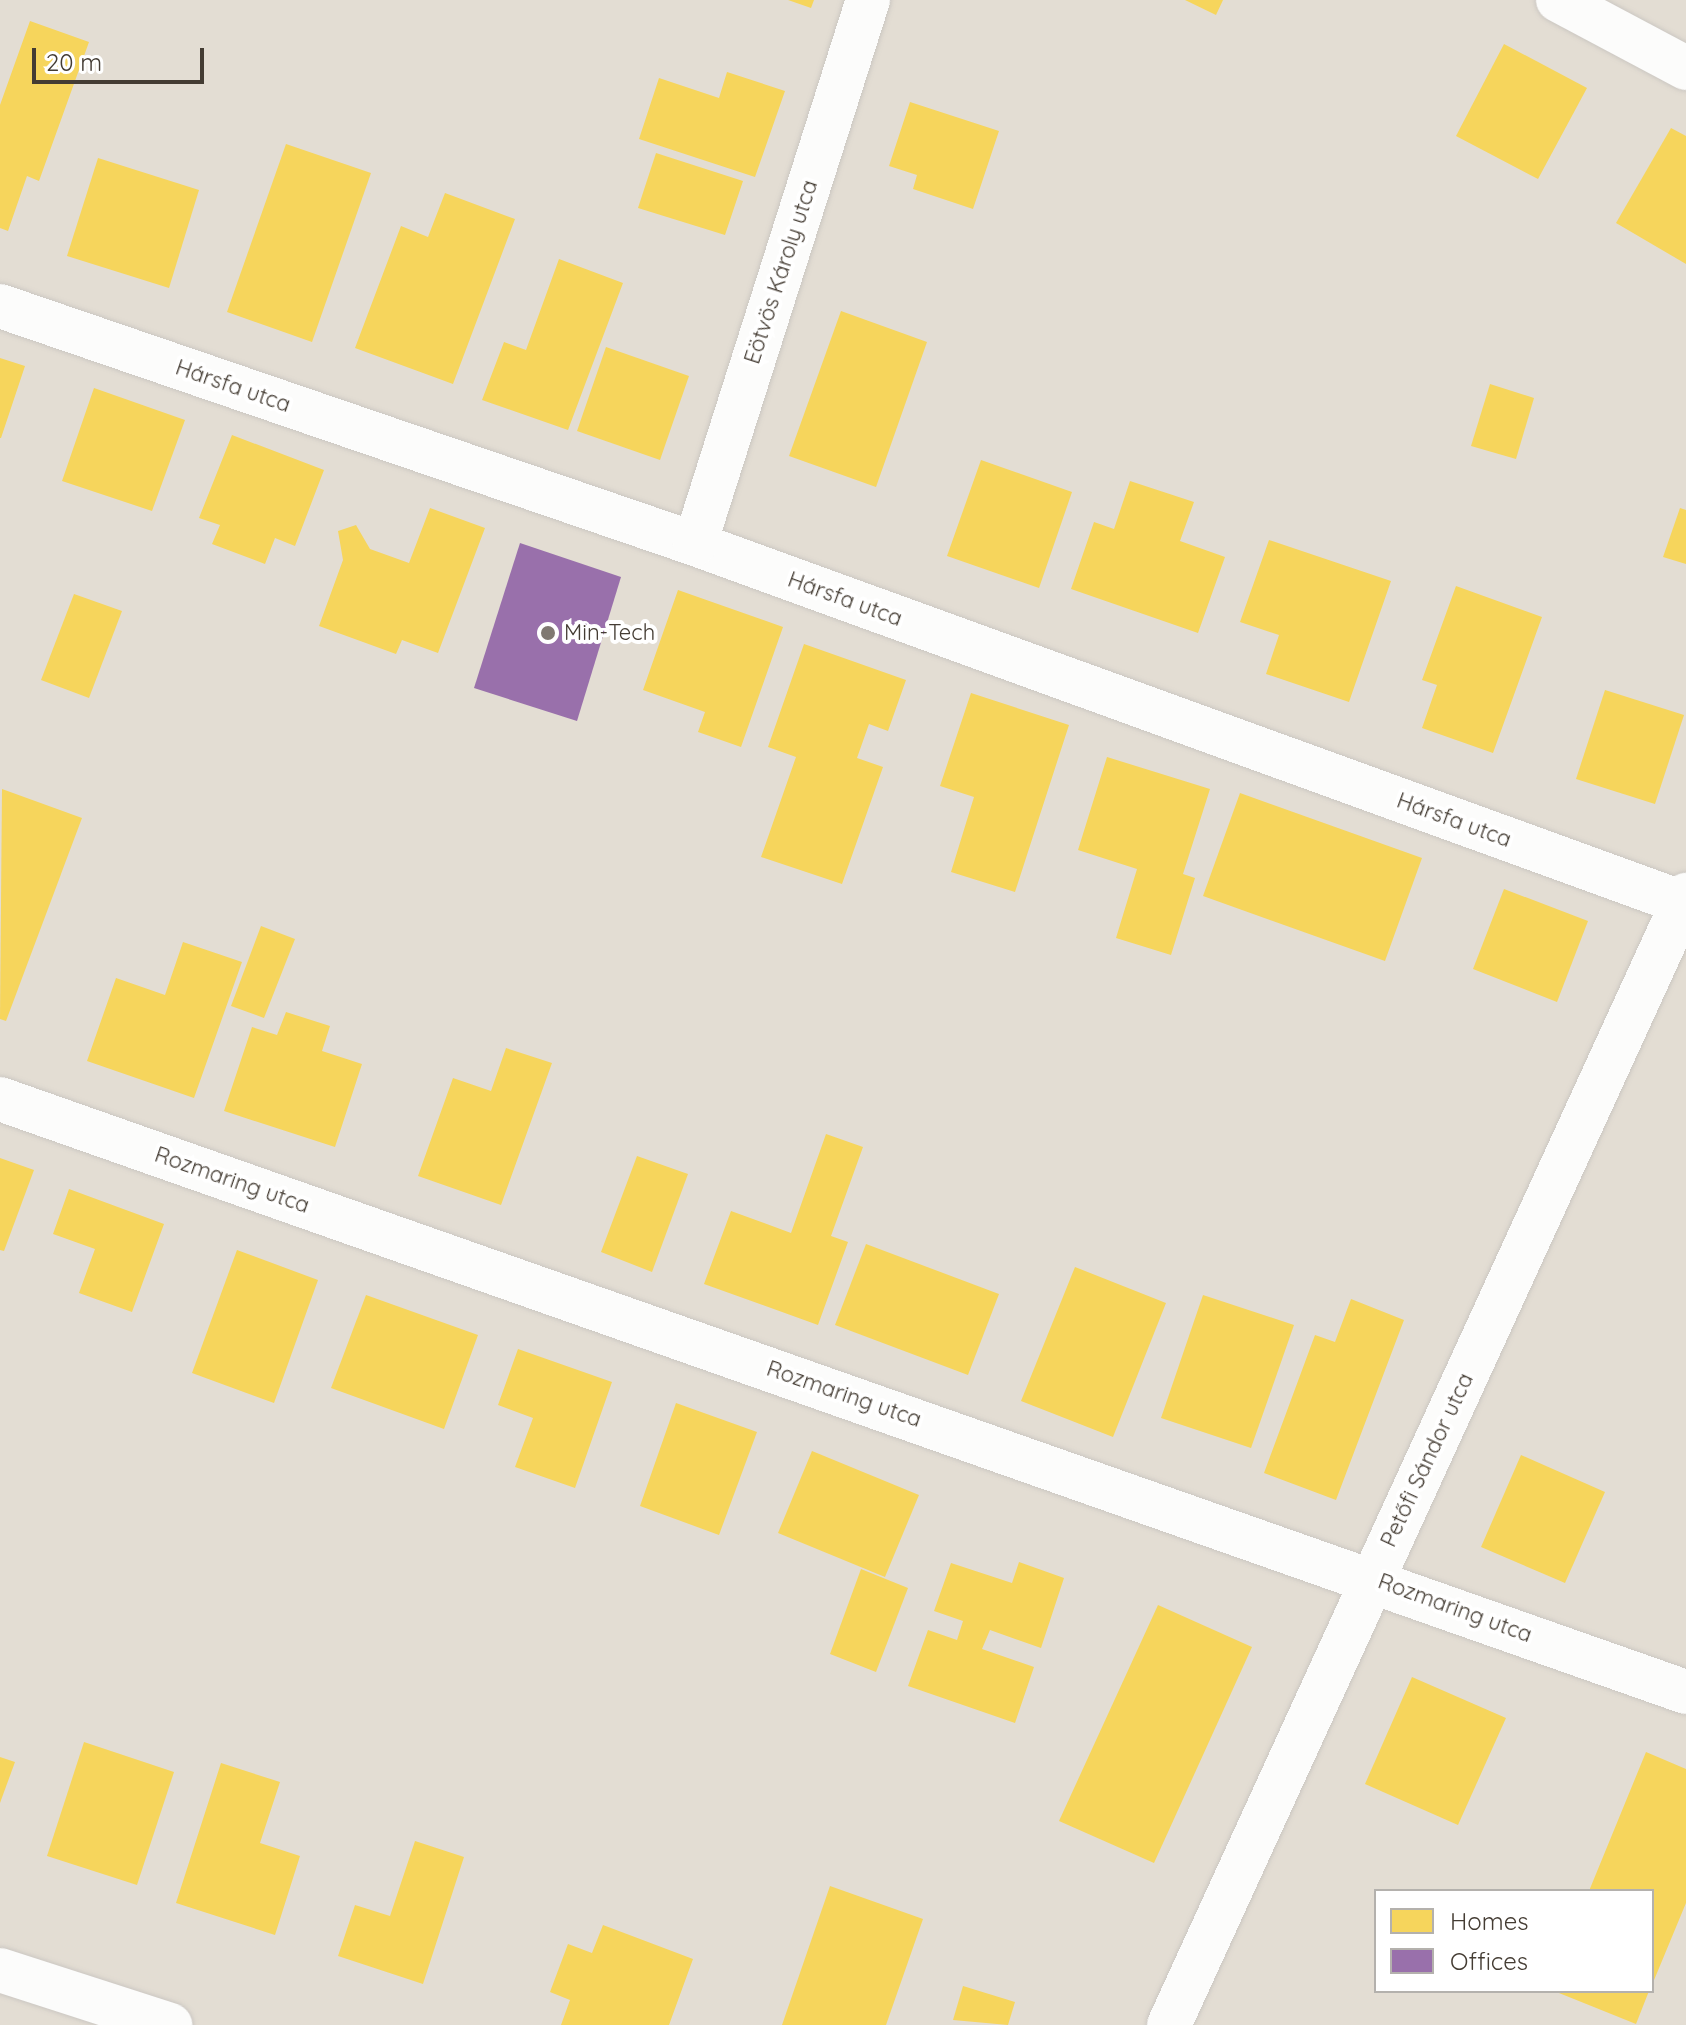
<!DOCTYPE html>
<meta charset="utf-8">
<style>
body{margin:0}
#map{position:relative;width:1686px;height:2025px;overflow:hidden;background:#eeebe6;font-family:Quicksand,sans-serif}
div>[style]{position:absolute}
[style*='--x']{left:calc(var(--x)*1px);top:calc(var(--y)*1px);width:calc(var(--w)*1px);rotate:calc(var(--a)*1deg)}
.residential>*{inset:0;background:#e3ddd3}
.homes>*{inset:0;background:#f6d55c}
.offices>*{inset:0;background:#9970ab}
.roads{filter:drop-shadow(0 0 2px #cbc7c2) drop-shadow(0 0 2px #cbc7c2)}
.minor>*{height:44px;margin:-22px;padding:0 22px;transform-origin:22px;border-radius:22px;background:#fcfcfb}
.dots>*{width:22px;height:22px;translate:-50% -50%;box-sizing:border-box;border:4px solid #fff;border-radius:50%}
span{translate:-50% -50%;white-space:nowrap;text-align:center;line-height:1.15;-webkit-text-stroke:8px #fff;paint-order:stroke}
.street-label{font-size:22px;color:#443c33}
.poi-label{font-size:22px;color:#443c33}
.left{translate:0 -50%;text-align:left}
.legend{position:absolute;left:1374px;top:1889px;width:280px;height:104px;box-sizing:border-box;background:#fff;border:2px solid #b4b1ad;margin:0;padding:10px 14px;list-style:none;font-size:24px;color:#443c33}
.legend li{display:flex;align-items:center;gap:16px;height:40px}
.legend b{width:40px;border:2px solid #b4b1ad}
.scale{position:absolute;left:32px;top:48px;width:172px;height:36px;box-sizing:border-box;border:4px solid #443c33;border-top:0;padding-left:10px;font-size:24px;line-height:28px;white-space:nowrap;color:#443c33;-webkit-text-stroke:6px #fff;paint-order:stroke}
</style>
<div id="map">
<div class="residential">
<i style="clip-path:polygon(evenodd,0 0,1686px 0,1686px 2025px,0 2025px,0 0,1376px 1891px,1652px 1891px,1652px 1991px,1376px 1991px,1376px 1891px)"></i>
</div>
<div class="homes">
<i style="clip-path:polygon(788px 0,814px 0,811px 8px)"></i>
<i style="clip-path:polygon(1185px 0,1223px 0,1216px 15px)"></i>
<i style="clip-path:polygon(30px 21px,89px 42px,39px 181px,27px 176px,8px 231px,0 228px,0 105px)"></i>
<i style="clip-path:polygon(1504px 44px,1587px 88px,1538px 179px,1456px 136px)"></i>
<i style="clip-path:polygon(727px 72px,785px 91px,755px 177px,639px 139px,659px 78px,719px 98px)"></i>
<i style="clip-path:polygon(910px 102px,999px 131px,973px 209px,913px 189px,917px 175px,889px 166px)"></i>
<i style="clip-path:polygon(1671px 128px,1686px 136px,1686px 264px,1616px 223px)"></i>
<i style="clip-path:polygon(286px 144px,371px 173px,312px 342px,227px 312px)"></i>
<i style="clip-path:polygon(656px 153px,743px 181px,725px 235px,638px 208px)"></i>
<i style="clip-path:polygon(98px 158px,199px 190px,169px 288px,67px 256px)"></i>
<i style="clip-path:polygon(445px 193px,515px 219px,453px 384px,355px 348px,401px 226px,428px 237px)"></i>
<i style="clip-path:polygon(559px 259px,623px 283px,568px 430px,482px 400px,504px 342px,526px 350px)"></i>
<i style="clip-path:polygon(841px 311px,927px 342px,876px 487px,789px 456px)"></i>
<i style="clip-path:polygon(606px 347px,689px 376px,660px 460px,577px 431px)"></i>
<i style="clip-path:polygon(0 358px,25px 366px,1px 438px,0 438px)"></i>
<i style="clip-path:polygon(1490px 384px,1534px 398px,1516px 459px,1471px 446px)"></i>
<i style="clip-path:polygon(94px 388px,185px 420px,152px 511px,62px 481px)"></i>
<i style="clip-path:polygon(232px 435px,324px 470px,295px 546px,275px 538px,265px 564px,212px 544px,220px 525px,199px 518px)"></i>
<i style="clip-path:polygon(981px 460px,1072px 492px,1039px 588px,947px 556px)"></i>
<i style="clip-path:polygon(1130px 481px,1194px 502px,1180px 541px,1225px 557px,1198px 633px,1071px 589px,1094px 522px,1114px 529px)"></i>
<i style="clip-path:polygon(430px 508px,485px 528px,438px 653px,402px 640px,396px 654px,319px 626px,343px 560px,338px 531px,356px 525px,370px 549px,409px 563px)"></i>
<i style="clip-path:polygon(1680px 508px,1686px 510px,1686px 564px,1663px 557px)"></i>
<i style="clip-path:polygon(1269px 540px,1391px 581px,1349px 702px,1266px 674px,1279px 635px,1240px 622px)"></i>
<i style="clip-path:polygon(1456px 586px,1542px 617px,1493px 753px,1422px 728px,1437px 685px,1422px 680px)"></i>
<i style="clip-path:polygon(678px 590px,783px 627px,741px 747px,698px 732px,705px 712px,643px 690px)"></i>
<i style="clip-path:polygon(74px 594px,122px 611px,89px 698px,41px 680px)"></i>
<i style="clip-path:polygon(804px 644px,906px 680px,888px 731px,869px 724px,857px 758px,883px 767px,842px 884px,761px 857px,796px 757px,768px 747px)"></i>
<i style="clip-path:polygon(1605px 690px,1684px 715px,1655px 804px,1576px 779px)"></i>
<i style="clip-path:polygon(971px 693px,1069px 725px,1015px 892px,951px 872px,974px 797px,940px 786px)"></i>
<i style="clip-path:polygon(1107px 757px,1210px 789px,1183px 874px,1195px 878px,1171px 955px,1116px 938px,1137px 869px,1078px 850px)"></i>
<i style="clip-path:polygon(2px 789px,82px 818px,6px 1021px,0 1019px)"></i>
<i style="clip-path:polygon(1240px 793px,1422px 858px,1385px 961px,1203px 896px)"></i>
<i style="clip-path:polygon(1504px 889px,1588px 921px,1557px 1002px,1473px 969px)"></i>
<i style="clip-path:polygon(261px 926px,295px 939px,264px 1018px,231px 1006px)"></i>
<i style="clip-path:polygon(183px 942px,242px 962px,194px 1098px,87px 1061px,116px 978px,165px 995px)"></i>
<i style="clip-path:polygon(286px 1012px,330px 1026px,322px 1051px,362px 1064px,335px 1147px,224px 1111px,252px 1027px,277px 1035px)"></i>
<i style="clip-path:polygon(506px 1048px,552px 1063px,501px 1205px,418px 1176px,453px 1078px,491px 1091px)"></i>
<i style="clip-path:polygon(826px 1134px,863px 1147px,831px 1236px,848px 1242px,818px 1325px,704px 1284px,731px 1211px,791px 1233px)"></i>
<i style="clip-path:polygon(637px 1156px,688px 1174px,652px 1272px,601px 1252px)"></i>
<i style="clip-path:polygon(0 1158px,34px 1170px,4px 1251px,0 1250px)"></i>
<i style="clip-path:polygon(69px 1189px,164px 1224px,132px 1312px,79px 1293px,95px 1249px,53px 1234px)"></i>
<i style="clip-path:polygon(866px 1244px,999px 1294px,968px 1375px,835px 1325px)"></i>
<i style="clip-path:polygon(237px 1250px,318px 1280px,274px 1403px,192px 1373px)"></i>
<i style="clip-path:polygon(1075px 1267px,1166px 1303px,1113px 1437px,1021px 1401px)"></i>
<i style="clip-path:polygon(366px 1295px,478px 1335px,444px 1429px,331px 1388px)"></i>
<i style="clip-path:polygon(1203px 1295px,1294px 1325px,1251px 1448px,1161px 1418px)"></i>
<i style="clip-path:polygon(1351px 1299px,1404px 1320px,1336px 1500px,1264px 1473px,1315px 1335px,1335px 1342px)"></i>
<i style="clip-path:polygon(518px 1349px,612px 1382px,575px 1488px,515px 1467px,533px 1418px,498px 1405px)"></i>
<i style="clip-path:polygon(676px 1403px,757px 1432px,719px 1535px,640px 1506px)"></i>
<i style="clip-path:polygon(812px 1451px,919px 1495px,885px 1577px,778px 1533px)"></i>
<i style="clip-path:polygon(1521px 1455px,1605px 1492px,1565px 1583px,1481px 1547px)"></i>
<i style="clip-path:polygon(1019px 1562px,1064px 1578px,1041px 1648px,990px 1630px,982px 1649px,1034px 1667px,1015px 1723px,908px 1686px,928px 1630px,957px 1640px,963px 1621px,934px 1611px,951px 1563px,1012px 1583px)"></i>
<i style="clip-path:polygon(861px 1569px,908px 1588px,876px 1672px,830px 1654px)"></i>
<i style="clip-path:polygon(1158px 1605px,1252px 1647px,1154px 1863px,1059px 1821px)"></i>
<i style="clip-path:polygon(1412px 1677px,1506px 1718px,1458px 1825px,1365px 1784px)"></i>
<i style="clip-path:polygon(84px 1742px,174px 1772px,137px 1885px,47px 1856px)"></i>
<i style="clip-path:polygon(1646px 1752px,1686px 1769px,1686px 1903px,1652px 1985px,1652px 1891px,1589px 1891px)"></i>
<i style="clip-path:polygon(0 1757px,15px 1762px,0 1803px)"></i>
<i style="clip-path:polygon(221px 1763px,280px 1782px,260px 1843px,300px 1856px,275px 1935px,176px 1903px)"></i>
<i style="clip-path:polygon(415px 1841px,464px 1857px,423px 1984px,338px 1956px,355px 1905px,390px 1916px)"></i>
<i style="clip-path:polygon(830px 1886px,923px 1919px,886px 2025px,782px 2025px)"></i>
<i style="clip-path:polygon(603px 1925px,693px 1959px,669px 2025px,561px 2025px,570px 2000px,550px 1992px,568px 1944px,592px 1953px)"></i>
<i style="clip-path:polygon(963px 1986px,1015px 2002px,1008px 2025px,953px 2020px)"></i>
<i style="clip-path:polygon(1554px 1991px,1649px 1991px,1636px 2024px)"></i>
</div>
<div class="offices">
<i style="clip-path:polygon(520px 543px,621px 577px,577px 721px,474px 688px)"></i>
</div>
<div class="roads">
<div class="minor">
<i style="--x:1558;--y:0;--w:145;--a:28"></i>
<i style="--x:0;--y:306;--w:735;--a:18.9"></i>
<i style="--x:695;--y:544;--w:1054;--a:19.96"></i>
<i style="--x:695;--y:544;--w:571;--a:-72.36"></i>
<i style="--x:0;--y:1099;--w:1787;--a:19.38"></i>
<i style="--x:0;--y:1970;--w:179;--a:17.9"></i>
<i style="--x:1169;--y:2025;--w:1243;--a:-65.41"></i>
</div>
</div>
<div class="dots">
<i style="left:548px;top:633px;background:#807972"></i>
</div>
<div class="street-label">
<span style="left:781px;top:272px;rotate:-72deg">Eötvös Károly utca</span>
<span style="left:233px;top:386px;rotate:19deg">Hársfa utca</span>
<span style="left:845px;top:599px;rotate:20deg">Hársfa utca</span>
<span style="left:1454px;top:820px;rotate:20deg">Hársfa utca</span>
<span style="left:232px;top:1180px;rotate:19deg">Rozmaring utca</span>
<span style="left:844px;top:1394px;rotate:19deg">Rozmaring utca</span>
<span style="left:1427px;top:1460px;rotate:-65deg">Petőfi Sándor utca</span>
<span style="left:1455px;top:1608px;rotate:20deg">Rozmaring utca</span>
</div>
<div class="poi-label">
<span class="left" style="left:564px;top:633px">Min-Tech</span>
</div>
<ul class="legend">
<li><b style="height:22px;background:#f6d55c"></b>Homes</li>
<li><b style="height:22px;background:#9970ab"></b>Offices</li>
</ul>
<div class="scale">20 m</div>
</div>
